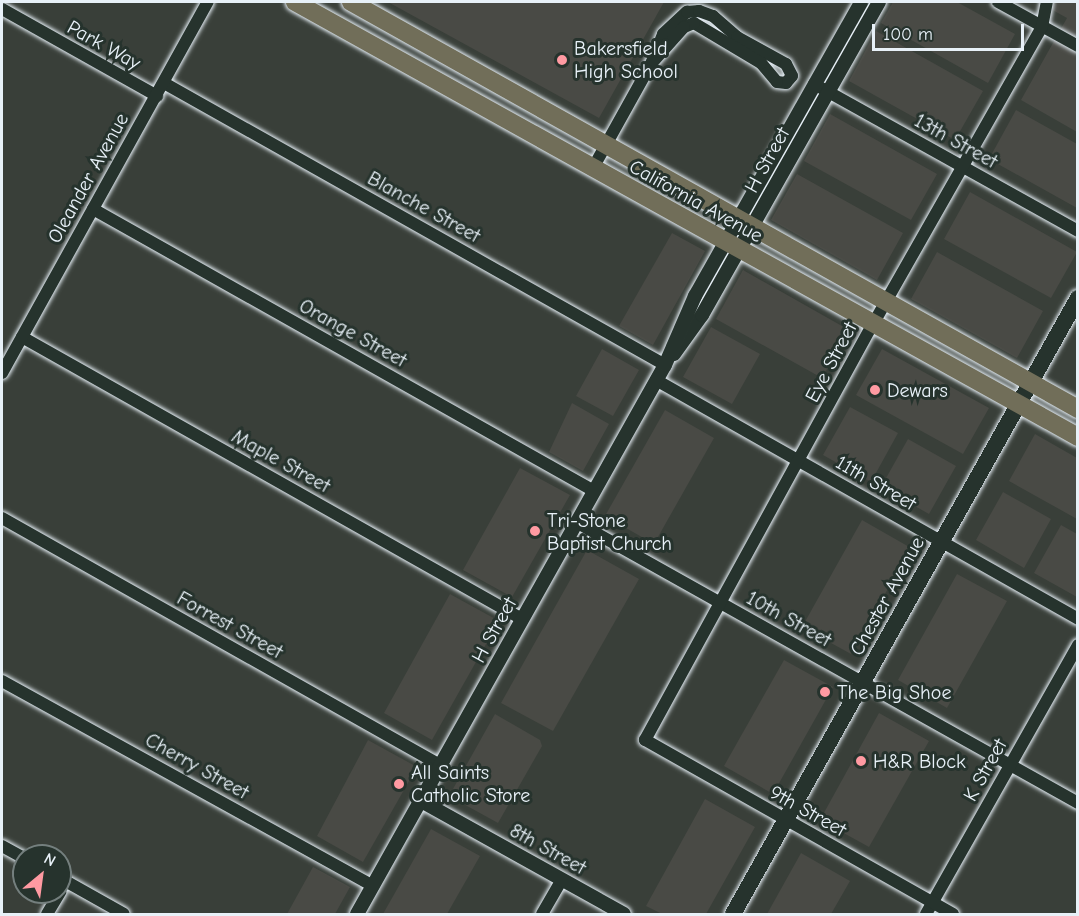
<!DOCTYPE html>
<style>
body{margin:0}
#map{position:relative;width:1079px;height:916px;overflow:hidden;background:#393f39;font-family:"Comic Neue",sans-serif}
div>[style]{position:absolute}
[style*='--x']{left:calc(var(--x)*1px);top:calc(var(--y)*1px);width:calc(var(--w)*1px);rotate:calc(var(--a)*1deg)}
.built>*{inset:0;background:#494a45}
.roads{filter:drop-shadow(0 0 2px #e8f1f8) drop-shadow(0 0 2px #e8f1f8)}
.minor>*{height:12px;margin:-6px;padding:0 6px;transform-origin:6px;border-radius:6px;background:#26332d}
.tertiary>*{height:14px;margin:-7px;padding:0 7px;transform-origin:7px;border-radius:7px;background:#26332d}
.secondary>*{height:16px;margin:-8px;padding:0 8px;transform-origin:8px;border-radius:8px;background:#26332d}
.primary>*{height:18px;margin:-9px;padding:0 9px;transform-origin:9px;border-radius:9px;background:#716e59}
.dots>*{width:16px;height:16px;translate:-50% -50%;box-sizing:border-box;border:3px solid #26332d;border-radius:50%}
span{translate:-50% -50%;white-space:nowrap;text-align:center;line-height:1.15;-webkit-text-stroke:6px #26332d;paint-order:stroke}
.street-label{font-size:20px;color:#e8f1f8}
.poi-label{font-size:20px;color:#e8f1f8}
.left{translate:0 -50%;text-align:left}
.frame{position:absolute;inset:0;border:3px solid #e8f1f8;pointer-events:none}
.north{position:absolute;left:12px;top:844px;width:60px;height:60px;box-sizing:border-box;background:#26332d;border:2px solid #747f7e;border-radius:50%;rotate:29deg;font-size:16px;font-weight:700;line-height:24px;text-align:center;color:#e8f1f8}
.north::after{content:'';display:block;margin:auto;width:21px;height:27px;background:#ff9aa2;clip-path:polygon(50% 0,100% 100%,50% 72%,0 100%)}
.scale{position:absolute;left:872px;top:24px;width:152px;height:27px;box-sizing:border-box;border:3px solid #e8f1f8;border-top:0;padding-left:8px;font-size:18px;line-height:21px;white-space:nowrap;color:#e8f1f8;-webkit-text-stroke:4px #26332d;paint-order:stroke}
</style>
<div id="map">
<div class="built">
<i style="clip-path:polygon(388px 2px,664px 2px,599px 118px)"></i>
<i style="clip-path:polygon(893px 2px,957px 2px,1015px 34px,988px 83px,881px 23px)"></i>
<i style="clip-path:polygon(1038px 2px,1077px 2px,1077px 132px,1021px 100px,1067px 18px)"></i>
<i style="clip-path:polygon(876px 31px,983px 91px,955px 140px,849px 81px)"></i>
<i style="clip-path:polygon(1016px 110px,1077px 144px,1077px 208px,989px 159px)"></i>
<i style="clip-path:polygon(830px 114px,937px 174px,911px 220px,804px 161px)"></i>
<i style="clip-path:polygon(797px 174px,903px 233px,877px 280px,771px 220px)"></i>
<i style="clip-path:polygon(970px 192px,1077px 252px,1051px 298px,944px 239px)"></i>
<i style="clip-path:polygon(672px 233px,705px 251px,653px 345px,619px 326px)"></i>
<i style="clip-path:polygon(937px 252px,1043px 311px,1017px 358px,911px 299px)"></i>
<i style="clip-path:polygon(743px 270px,849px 330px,822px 378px,716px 319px)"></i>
<i style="clip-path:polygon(711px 327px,760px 354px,732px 404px,683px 377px)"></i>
<i style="clip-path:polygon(602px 349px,639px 370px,613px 416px,576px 396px)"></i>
<i style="clip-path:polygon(882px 349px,989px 408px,963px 454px,856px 395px)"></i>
<i style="clip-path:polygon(572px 403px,609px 424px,583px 471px,549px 452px)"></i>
<i style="clip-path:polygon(850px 407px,898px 433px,871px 482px,823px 455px)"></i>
<i style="clip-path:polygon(665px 410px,714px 438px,654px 544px,605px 516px)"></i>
<i style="clip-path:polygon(1035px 434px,1077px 458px,1077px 519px,1009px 481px)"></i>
<i style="clip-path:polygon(908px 439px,956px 466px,929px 514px,881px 487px)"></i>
<i style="clip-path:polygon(520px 468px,570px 495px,512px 597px,463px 570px)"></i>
<i style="clip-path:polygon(1003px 492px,1051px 519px,1024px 568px,976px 540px)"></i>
<i style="clip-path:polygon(862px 520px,911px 548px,851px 654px,802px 627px)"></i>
<i style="clip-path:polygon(1061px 525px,1077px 534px,1077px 597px,1034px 573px)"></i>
<i style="clip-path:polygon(587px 550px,639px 579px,553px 731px,501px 703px)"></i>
<i style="clip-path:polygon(957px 574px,1007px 601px,947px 708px,898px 680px)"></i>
<i style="clip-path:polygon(450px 594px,499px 621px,432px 740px,384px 713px)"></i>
<i style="clip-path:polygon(784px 660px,833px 687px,773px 794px,724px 766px)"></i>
<i style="clip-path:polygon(879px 713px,929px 741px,869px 847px,820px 820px)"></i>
<i style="clip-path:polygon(495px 714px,540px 740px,542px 746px,498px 823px,449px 796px)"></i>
<i style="clip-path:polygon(368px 740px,417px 767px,363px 862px,317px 836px)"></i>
<i style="clip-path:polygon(705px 799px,755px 827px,706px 914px,662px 914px,646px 906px)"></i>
<i style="clip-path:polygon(431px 829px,480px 856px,447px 914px,383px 914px)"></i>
<i style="clip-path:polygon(801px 853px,850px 881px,831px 914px,767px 914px)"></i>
<i style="clip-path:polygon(313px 867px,350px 887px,335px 914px,287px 914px)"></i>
</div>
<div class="roads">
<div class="minor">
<i style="--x:998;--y:2;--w:91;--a:28.8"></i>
<i style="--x:2;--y:9;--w:178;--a:29.3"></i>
<i style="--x:164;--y:83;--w:575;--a:29.37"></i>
<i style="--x:814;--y:84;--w:302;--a:29.1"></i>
<i style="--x:593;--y:168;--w:119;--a:-60.9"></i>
<i style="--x:651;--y:64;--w:32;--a:-68"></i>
<i style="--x:663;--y:34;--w:33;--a:-43"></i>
<i style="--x:687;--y:12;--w:12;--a:-5"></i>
<i style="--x:699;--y:11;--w:15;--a:20"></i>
<i style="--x:713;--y:16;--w:32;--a:41"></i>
<i style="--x:737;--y:37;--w:56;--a:28.9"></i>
<i style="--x:786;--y:64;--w:13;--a:63"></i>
<i style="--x:792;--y:76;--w:9;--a:131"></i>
<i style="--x:786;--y:83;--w:9;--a:-174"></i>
<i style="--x:777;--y:82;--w:25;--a:-130"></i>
<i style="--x:761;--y:63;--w:78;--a:-149.2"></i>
<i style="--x:694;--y:23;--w:11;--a:158"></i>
<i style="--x:684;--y:27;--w:50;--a:131.7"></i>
<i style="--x:93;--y:209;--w:575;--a:29.37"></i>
<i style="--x:22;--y:337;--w:574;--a:29.42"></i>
<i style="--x:2;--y:373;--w:424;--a:-61"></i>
<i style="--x:656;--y:380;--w:485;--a:29.5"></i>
<i style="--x:2;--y:518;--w:503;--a:29.42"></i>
<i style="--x:576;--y:522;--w:575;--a:29.24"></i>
<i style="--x:2;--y:681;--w:424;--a:28.9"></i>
<i style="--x:2;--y:846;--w:25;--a:29"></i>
<i style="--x:60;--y:878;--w:73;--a:29.4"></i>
<i style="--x:47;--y:914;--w:26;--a:-59"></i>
<i style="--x:542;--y:914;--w:39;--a:-60"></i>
<i style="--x:926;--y:914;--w:309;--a:-60.5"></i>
<i style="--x:953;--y:914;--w:354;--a:-150.5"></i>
<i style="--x:645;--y:740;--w:472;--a:-61.3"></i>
<i style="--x:872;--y:326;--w:344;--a:-60.4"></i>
<i style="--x:1042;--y:27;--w:25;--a:-79"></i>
</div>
<div class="tertiary">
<i style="--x:674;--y:354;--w:48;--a:-54.3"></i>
<i style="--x:702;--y:315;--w:360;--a:-60.5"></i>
<i style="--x:421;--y:801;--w:232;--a:29.1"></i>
<i style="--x:357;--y:914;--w:629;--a:-60.71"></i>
<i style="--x:665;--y:365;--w:75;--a:-66.5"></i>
<i style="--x:695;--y:296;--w:338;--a:-60.5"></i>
</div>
<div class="secondary">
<i style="--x:733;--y:914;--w:706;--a:-60.75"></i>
</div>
<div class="primary">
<i style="--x:295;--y:2;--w:896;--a:29.05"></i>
<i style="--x:351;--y:2;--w:833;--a:29.24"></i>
</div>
</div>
<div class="dots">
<i style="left:562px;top:60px;background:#ff9aa2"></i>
<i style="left:875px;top:390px;background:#ff9aa2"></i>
<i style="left:535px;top:531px;background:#ff9aa2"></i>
<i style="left:825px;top:692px;background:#ff9aa2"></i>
<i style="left:861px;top:761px;background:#ff9aa2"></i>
<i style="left:399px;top:784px;background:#ff9aa2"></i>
</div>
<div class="street-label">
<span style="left:104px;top:45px;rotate:29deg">Park Way</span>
<span style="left:956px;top:141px;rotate:29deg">13th Street</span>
<span style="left:767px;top:160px;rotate:-61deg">H Street</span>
<span style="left:88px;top:178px;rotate:-61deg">Oleander Avenue</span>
<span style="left:696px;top:201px;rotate:29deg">California Avenue</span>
<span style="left:424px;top:207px;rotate:29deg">Blanche Street</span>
<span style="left:353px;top:333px;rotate:29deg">Orange Street</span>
<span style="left:831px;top:362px;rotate:-62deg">Eye Street</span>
<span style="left:281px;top:461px;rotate:29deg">Maple Street</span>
<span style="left:876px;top:483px;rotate:30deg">11th Street</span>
<span style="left:887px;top:596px;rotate:-61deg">Chester Avenue</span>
<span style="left:789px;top:619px;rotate:29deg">10th Street</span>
<span style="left:230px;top:625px;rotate:29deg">Forrest Street</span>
<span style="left:494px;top:630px;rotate:-61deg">H Street</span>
<span style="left:197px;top:766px;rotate:29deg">Cherry Street</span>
<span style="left:985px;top:770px;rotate:-61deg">K Street</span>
<span style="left:808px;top:811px;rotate:29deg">9th Street</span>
<span style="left:548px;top:849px;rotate:29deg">8th Street</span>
</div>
<div class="poi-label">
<span class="left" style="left:574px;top:60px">Bakersfield<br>High School</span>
<span class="left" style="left:887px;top:390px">Dewars</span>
<span class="left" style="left:547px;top:532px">Tri-Stone<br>Baptist Church</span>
<span class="left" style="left:837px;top:692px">The Big Shoe</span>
<span class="left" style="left:873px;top:761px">H&amp;R Block</span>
<span class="left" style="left:411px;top:784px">All Saints<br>Catholic Store</span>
</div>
<div class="frame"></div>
<div class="north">N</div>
<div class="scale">100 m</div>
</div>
